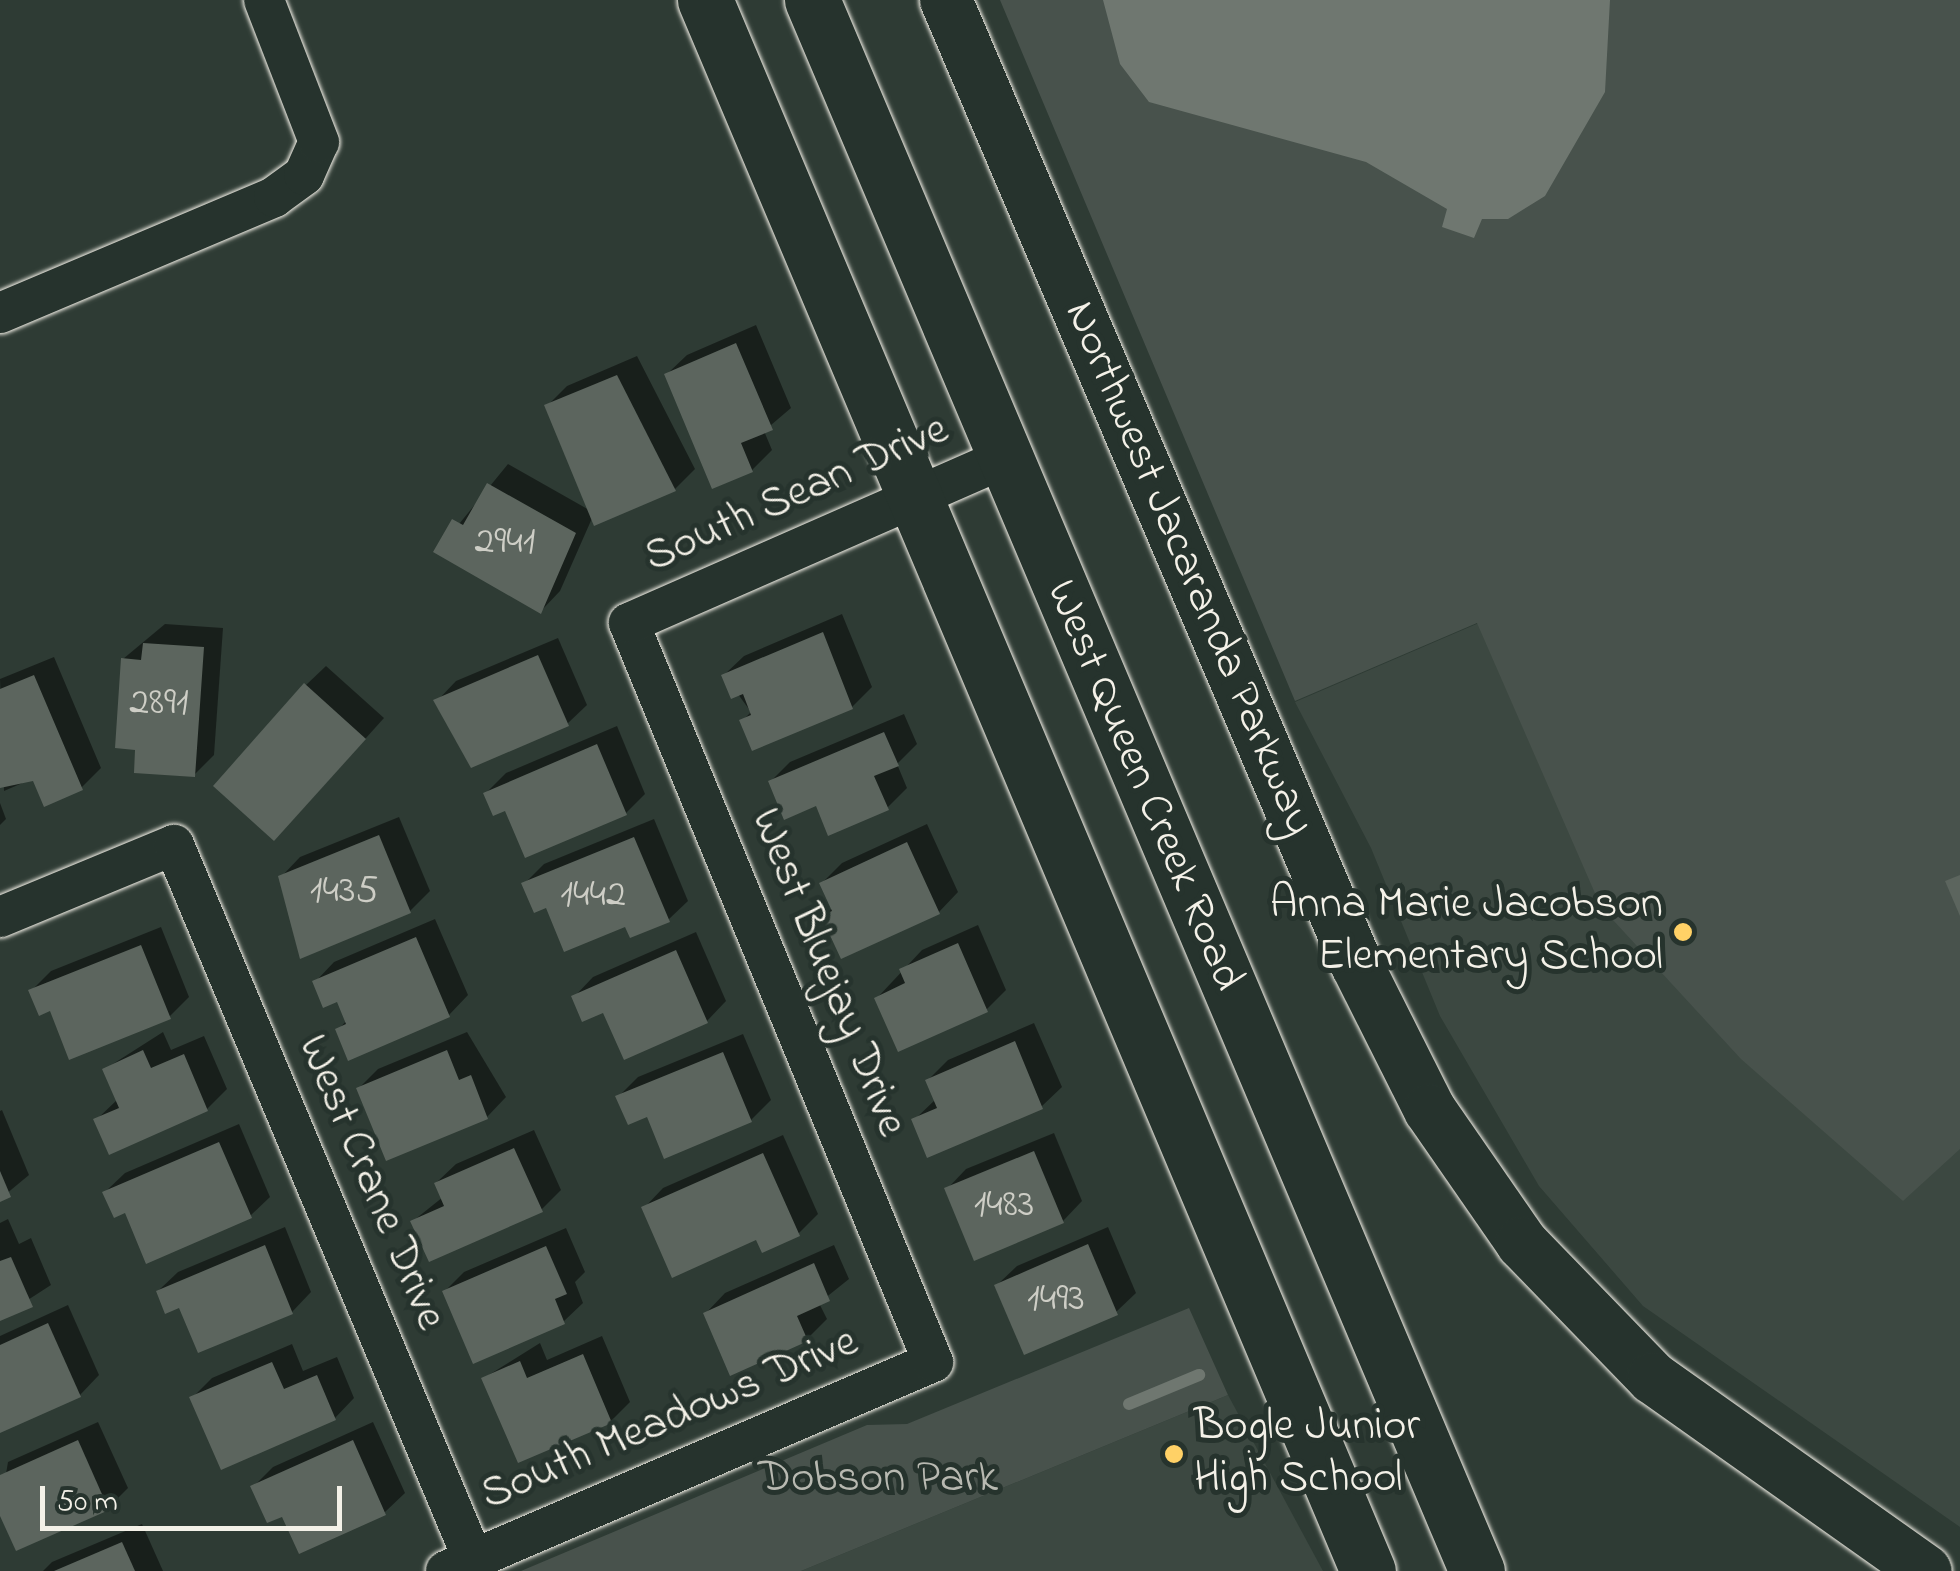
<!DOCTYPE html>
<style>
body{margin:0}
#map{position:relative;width:1960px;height:1571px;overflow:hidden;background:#2e3b34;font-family:"Indie Flower",sans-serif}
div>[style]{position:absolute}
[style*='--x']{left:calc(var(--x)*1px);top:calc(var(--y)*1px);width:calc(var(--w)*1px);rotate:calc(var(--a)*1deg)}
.built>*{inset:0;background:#3c4841}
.green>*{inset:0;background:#48524c}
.water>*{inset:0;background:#6f7770}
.shadow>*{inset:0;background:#0007}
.stream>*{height:12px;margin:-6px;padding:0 6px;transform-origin:6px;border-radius:6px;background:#6f7770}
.building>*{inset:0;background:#5c655e}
.roads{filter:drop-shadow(0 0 2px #f4f1e8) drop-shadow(0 0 2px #f4f1e8)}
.minor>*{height:40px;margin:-20px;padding:0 20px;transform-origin:20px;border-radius:20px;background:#26332d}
.tertiary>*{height:52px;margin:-26px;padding:0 26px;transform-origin:26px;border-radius:26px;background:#26332d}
.primary>*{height:55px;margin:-27.5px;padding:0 27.5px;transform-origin:27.5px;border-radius:27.5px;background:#26332d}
.dots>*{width:28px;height:28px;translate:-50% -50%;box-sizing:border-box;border:5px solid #26332d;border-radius:50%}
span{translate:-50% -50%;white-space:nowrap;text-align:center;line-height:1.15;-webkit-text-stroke:10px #26332d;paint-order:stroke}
.number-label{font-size:40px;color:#cecec6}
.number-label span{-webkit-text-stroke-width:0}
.street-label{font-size:45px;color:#f4f1e8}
.poi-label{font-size:45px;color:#f4f1e8}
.right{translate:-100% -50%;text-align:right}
.left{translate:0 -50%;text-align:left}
.park-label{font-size:45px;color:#b8b9b1}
.scale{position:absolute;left:40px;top:1486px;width:302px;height:45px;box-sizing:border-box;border:5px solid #f4f1e8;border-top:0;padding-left:12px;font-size:30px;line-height:35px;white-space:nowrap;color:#f4f1e8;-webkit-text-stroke:8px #26332d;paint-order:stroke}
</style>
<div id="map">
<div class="built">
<i style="clip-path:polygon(1960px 416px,1960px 1527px,1643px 1306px,1539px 1186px,1440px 1016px,1371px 848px,1295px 702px)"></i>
<i style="clip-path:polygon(1228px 1395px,1323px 1571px,801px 1571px)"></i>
</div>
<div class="green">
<i style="clip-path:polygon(1000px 0,1960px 0,1960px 1149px,1903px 1201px,1741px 1059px,1601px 907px,1477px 623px,1295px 701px)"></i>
<i style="clip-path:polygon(1189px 1308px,1228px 1395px,801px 1571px,521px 1571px,867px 1425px,907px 1424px)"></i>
</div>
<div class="water">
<i style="clip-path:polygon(1103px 0,1610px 0,1605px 92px,1545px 196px,1508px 219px,1482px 219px,1474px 238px,1442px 227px,1447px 209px,1366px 162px,1149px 102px,1120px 64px)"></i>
</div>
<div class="shadow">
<i style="clip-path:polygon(756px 325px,791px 408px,764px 431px,772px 450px,752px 470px,667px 374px,687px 355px)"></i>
<i style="clip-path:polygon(637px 356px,695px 469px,675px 489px,593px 516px,560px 591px,541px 611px,437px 551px,508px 464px,591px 511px,547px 406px,567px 386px)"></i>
<i style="clip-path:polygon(842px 614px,872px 687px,852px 707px,742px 721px,751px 712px,724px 675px,744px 656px)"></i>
<i style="clip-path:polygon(165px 624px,223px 628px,214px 755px,194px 775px,138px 748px,123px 659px)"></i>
<i style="clip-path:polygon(558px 638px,587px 705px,567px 724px,437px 701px,456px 681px)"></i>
<i style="clip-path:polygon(54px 657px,101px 768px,81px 788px,34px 778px,4px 791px,0 679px)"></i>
<i style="clip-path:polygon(326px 666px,384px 718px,294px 818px,306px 685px)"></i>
<i style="clip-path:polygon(904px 714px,917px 744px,897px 764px,907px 788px,887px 808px,817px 803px,770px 782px,790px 762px)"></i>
<i style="clip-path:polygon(617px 726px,645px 794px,626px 813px,506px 808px,486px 793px,506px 773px)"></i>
<i style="clip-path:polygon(0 803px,6px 819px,0 825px)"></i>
<i style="clip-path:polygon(399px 817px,430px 891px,410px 911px,281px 877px,300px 857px)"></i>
<i style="clip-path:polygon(654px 819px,688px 901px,668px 920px,626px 924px,548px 905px,524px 884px,544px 864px)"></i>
<i style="clip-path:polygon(927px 824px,958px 892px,939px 912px,824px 916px,833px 907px,822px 883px,842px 863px)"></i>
<i style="clip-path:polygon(435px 919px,468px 995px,449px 1015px,338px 1030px,347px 1020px,339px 999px,315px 982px,334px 962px)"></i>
<i style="clip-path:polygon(978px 925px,1006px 990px,987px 1009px,877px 998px,922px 950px)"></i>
<i style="clip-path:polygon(161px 927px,189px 997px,170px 1016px,51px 1008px,31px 991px,51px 971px)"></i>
<i style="clip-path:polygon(696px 932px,726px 1001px,707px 1021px,605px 1010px,574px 997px,593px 977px)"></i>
<i style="clip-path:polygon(1034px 1023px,1062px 1087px,1042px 1106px,914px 1120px,936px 1099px,928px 1080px,948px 1060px)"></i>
<i style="clip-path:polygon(163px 1032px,171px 1050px,204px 1036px,227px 1089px,207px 1109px,96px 1120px,118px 1099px,105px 1069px)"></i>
<i style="clip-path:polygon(467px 1032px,506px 1097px,487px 1117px,358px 1089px,378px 1069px)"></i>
<i style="clip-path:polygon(743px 1034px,771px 1100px,751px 1120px,648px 1114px,618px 1097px,638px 1077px)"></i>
<i style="clip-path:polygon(2px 1110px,29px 1175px,0 1199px,0 1111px)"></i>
<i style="clip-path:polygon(239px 1124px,270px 1197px,250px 1216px,126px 1209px,105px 1192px,125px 1173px)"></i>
<i style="clip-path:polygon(534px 1130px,561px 1190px,541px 1210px,413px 1221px,443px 1197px,436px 1183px,456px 1164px)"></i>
<i style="clip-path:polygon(1054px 1133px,1082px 1201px,1063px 1221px,947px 1189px,966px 1169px)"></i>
<i style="clip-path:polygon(783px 1135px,818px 1214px,798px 1234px,757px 1237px,644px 1208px,663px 1188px)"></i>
<i style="clip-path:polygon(8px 1219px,19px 1244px,31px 1238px,51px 1285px,0 1318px,0 1223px)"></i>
<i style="clip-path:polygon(285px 1227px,311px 1292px,292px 1312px,181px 1305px,158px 1291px,178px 1272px)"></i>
<i style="clip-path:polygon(1108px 1227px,1136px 1293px,1116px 1312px,997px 1285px,1017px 1266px)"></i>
<i style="clip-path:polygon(566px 1228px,585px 1272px,575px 1282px,583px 1303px,563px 1322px,445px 1291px,464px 1272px)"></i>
<i style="clip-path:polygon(834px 1245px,849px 1279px,819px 1303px,827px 1319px,807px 1339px,706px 1313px,725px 1293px)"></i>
<i style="clip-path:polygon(68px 1305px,99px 1375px,80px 1395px,0 1430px,0 1336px)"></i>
<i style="clip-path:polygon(602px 1336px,630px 1402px,611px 1421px,484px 1378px,540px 1343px,547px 1360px)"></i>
<i style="clip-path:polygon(292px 1344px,303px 1371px,337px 1357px,354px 1398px,335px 1418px,192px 1398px,212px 1378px)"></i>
<i style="clip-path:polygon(98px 1422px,128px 1488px,108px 1508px,0 1509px,8px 1462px)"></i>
<i style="clip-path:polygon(373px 1422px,405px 1493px,385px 1512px,300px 1551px,283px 1513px,253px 1487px,273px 1467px)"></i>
<i style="clip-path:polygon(142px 1524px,163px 1571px,43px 1571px,52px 1562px)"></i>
</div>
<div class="stream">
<i style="--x:1129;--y:1404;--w:76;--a:-22.5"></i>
</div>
<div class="building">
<i style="clip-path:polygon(736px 343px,773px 430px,741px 443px,753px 472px,712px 489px,664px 374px)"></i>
<i style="clip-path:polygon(617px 375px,676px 491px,594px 526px,544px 405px)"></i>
<i style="clip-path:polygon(487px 483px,576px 533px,541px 614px,433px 552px,452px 519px,463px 525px)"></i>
<i style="clip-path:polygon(823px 632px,853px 709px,752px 751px,739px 720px,751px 715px,743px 694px,731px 699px,721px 675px)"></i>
<i style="clip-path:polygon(143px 643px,204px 647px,195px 777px,134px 773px,135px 750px,115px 748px,121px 658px,141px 660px)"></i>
<i style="clip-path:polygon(538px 655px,569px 726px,471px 768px,433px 700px)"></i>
<i style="clip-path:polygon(34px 675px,83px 790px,44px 807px,33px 781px,0 788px,0 689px)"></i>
<i style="clip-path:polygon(304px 683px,366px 739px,274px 841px,213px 786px)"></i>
<i style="clip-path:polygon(884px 732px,899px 766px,874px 776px,889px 810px,828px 836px,816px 806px,784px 820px,768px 781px)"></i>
<i style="clip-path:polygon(597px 744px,627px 815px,525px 858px,505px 811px,493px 816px,483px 793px)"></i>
<i style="clip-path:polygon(379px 835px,411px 913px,300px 959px,278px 876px)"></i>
<i style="clip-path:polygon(634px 837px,670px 922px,630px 938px,625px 927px,564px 952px,546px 908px,534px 913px,521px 883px)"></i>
<i style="clip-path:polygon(907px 842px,940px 914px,841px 959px,821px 916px,832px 911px,819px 883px)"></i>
<i style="clip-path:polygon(1960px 875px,1960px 916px,1945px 881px)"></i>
<i style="clip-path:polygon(416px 937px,450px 1017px,348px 1061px,335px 1029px,346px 1024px,337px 1002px,323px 1008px,312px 981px)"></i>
<i style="clip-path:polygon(958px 943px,988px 1012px,898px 1052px,874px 998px,905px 983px,899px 969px)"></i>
<i style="clip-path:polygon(141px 945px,171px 1019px,69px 1060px,50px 1011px,39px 1016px,28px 990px)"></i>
<i style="clip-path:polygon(676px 950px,708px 1023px,624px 1060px,603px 1013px,582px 1022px,571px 996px)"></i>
<i style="clip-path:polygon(1015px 1041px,1043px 1109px,927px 1158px,911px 1119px,937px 1108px,925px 1080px)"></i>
<i style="clip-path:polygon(143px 1050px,151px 1068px,184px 1054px,208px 1111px,109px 1155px,93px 1119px,119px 1108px,102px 1069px)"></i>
<i style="clip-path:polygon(447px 1050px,459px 1080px,471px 1075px,488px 1119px,386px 1161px,356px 1088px)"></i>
<i style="clip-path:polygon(723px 1052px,752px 1122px,664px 1159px,647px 1117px,628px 1125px,615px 1096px)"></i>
<i style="clip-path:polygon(219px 1142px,252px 1218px,146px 1264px,125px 1213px,114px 1218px,102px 1192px)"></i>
<i style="clip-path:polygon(514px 1148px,543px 1212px,429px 1262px,410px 1221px,444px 1206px,434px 1183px)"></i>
<i style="clip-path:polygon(1034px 1151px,1064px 1223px,974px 1261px,944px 1188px)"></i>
<i style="clip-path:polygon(763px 1153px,800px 1236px,762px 1253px,756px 1240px,672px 1278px,641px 1207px)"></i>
<i style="clip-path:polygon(0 1171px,11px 1197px,0 1202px)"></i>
<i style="clip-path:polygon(1088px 1244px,1118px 1315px,1024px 1355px,994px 1285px)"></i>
<i style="clip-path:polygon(265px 1245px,293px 1314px,198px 1353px,179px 1308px,165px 1314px,156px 1291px)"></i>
<i style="clip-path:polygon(546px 1246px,567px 1294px,555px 1299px,565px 1324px,473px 1364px,442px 1291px)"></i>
<i style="clip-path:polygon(11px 1257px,33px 1307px,0 1321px,0 1261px)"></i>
<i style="clip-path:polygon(814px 1263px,830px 1301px,797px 1316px,808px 1341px,730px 1376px,703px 1313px)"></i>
<i style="clip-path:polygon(48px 1323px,81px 1397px,0 1433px,0 1345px)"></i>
<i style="clip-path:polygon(583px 1354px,612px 1423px,518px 1463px,481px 1378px,520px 1361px,527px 1378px)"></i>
<i style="clip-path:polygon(272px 1362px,284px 1389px,317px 1375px,336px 1420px,221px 1470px,189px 1397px)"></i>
<i style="clip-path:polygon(78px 1440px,109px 1510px,16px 1551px,0 1516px,0 1475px)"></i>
<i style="clip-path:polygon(353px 1440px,386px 1515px,299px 1554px,282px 1517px,267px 1523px,250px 1486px)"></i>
<i style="clip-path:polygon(122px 1542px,135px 1571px,54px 1571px)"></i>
</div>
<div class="roads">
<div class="minor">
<i style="--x:0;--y:313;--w:298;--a:-22.9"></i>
<i style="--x:274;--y:197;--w:37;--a:-36"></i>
<i style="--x:304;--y:175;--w:36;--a:-66"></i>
<i style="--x:319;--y:142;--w:152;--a:-111.2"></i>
<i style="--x:0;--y:917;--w:188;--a:-22.5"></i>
<i style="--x:174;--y:845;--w:774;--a:67.28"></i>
<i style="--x:446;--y:1571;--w:530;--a:-23.23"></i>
<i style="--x:933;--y:1362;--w:799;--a:-112.36"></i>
<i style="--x:629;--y:623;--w:410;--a:-23.7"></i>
</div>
<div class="tertiary">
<i style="--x:946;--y:0;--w:1049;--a:66.93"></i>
<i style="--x:1357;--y:965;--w:162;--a:63.3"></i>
<i style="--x:1430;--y:1110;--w:162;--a:55.3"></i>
<i style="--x:1522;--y:1243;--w:188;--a:45.9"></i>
<i style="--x:1653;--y:1378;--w:334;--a:35.3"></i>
</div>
<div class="primary">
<i style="--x:705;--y:0;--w:1705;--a:67.12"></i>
<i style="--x:812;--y:0;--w:1706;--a:67.06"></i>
</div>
</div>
<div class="dots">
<i style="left:1683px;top:932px;background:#ffd166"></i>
<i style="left:1174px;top:1454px;background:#ffd166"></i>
</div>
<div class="number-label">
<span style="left:505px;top:543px">2941</span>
<span style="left:159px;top:704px">2891</span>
<span style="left:344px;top:892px">1435</span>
<span style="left:593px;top:896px">1442</span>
<span style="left:1004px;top:1206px">1483</span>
<span style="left:1056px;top:1300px">1493</span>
</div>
<div class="street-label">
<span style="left:797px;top:495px;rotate:-24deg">South Sean Drive</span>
<span style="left:1188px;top:569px;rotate:67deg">Northwest Jacaranda Parkway</span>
<span style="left:1143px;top:786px;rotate:67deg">West Queen Creek Road</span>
<span style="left:827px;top:973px;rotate:68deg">West Bluejay Drive</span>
<span style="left:370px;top:1183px;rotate:67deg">West Crane Drive</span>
<span style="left:670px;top:1420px;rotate:-23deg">South Meadows Drive</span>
</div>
<div class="poi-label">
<span class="right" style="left:1663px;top:932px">Anna Marie Jacobson<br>Elementary School</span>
<span class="left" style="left:1194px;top:1454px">Bogle Junior<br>High School</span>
</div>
<div class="park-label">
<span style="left:878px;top:1480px">Dobson Park</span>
</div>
<div class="scale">50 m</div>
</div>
